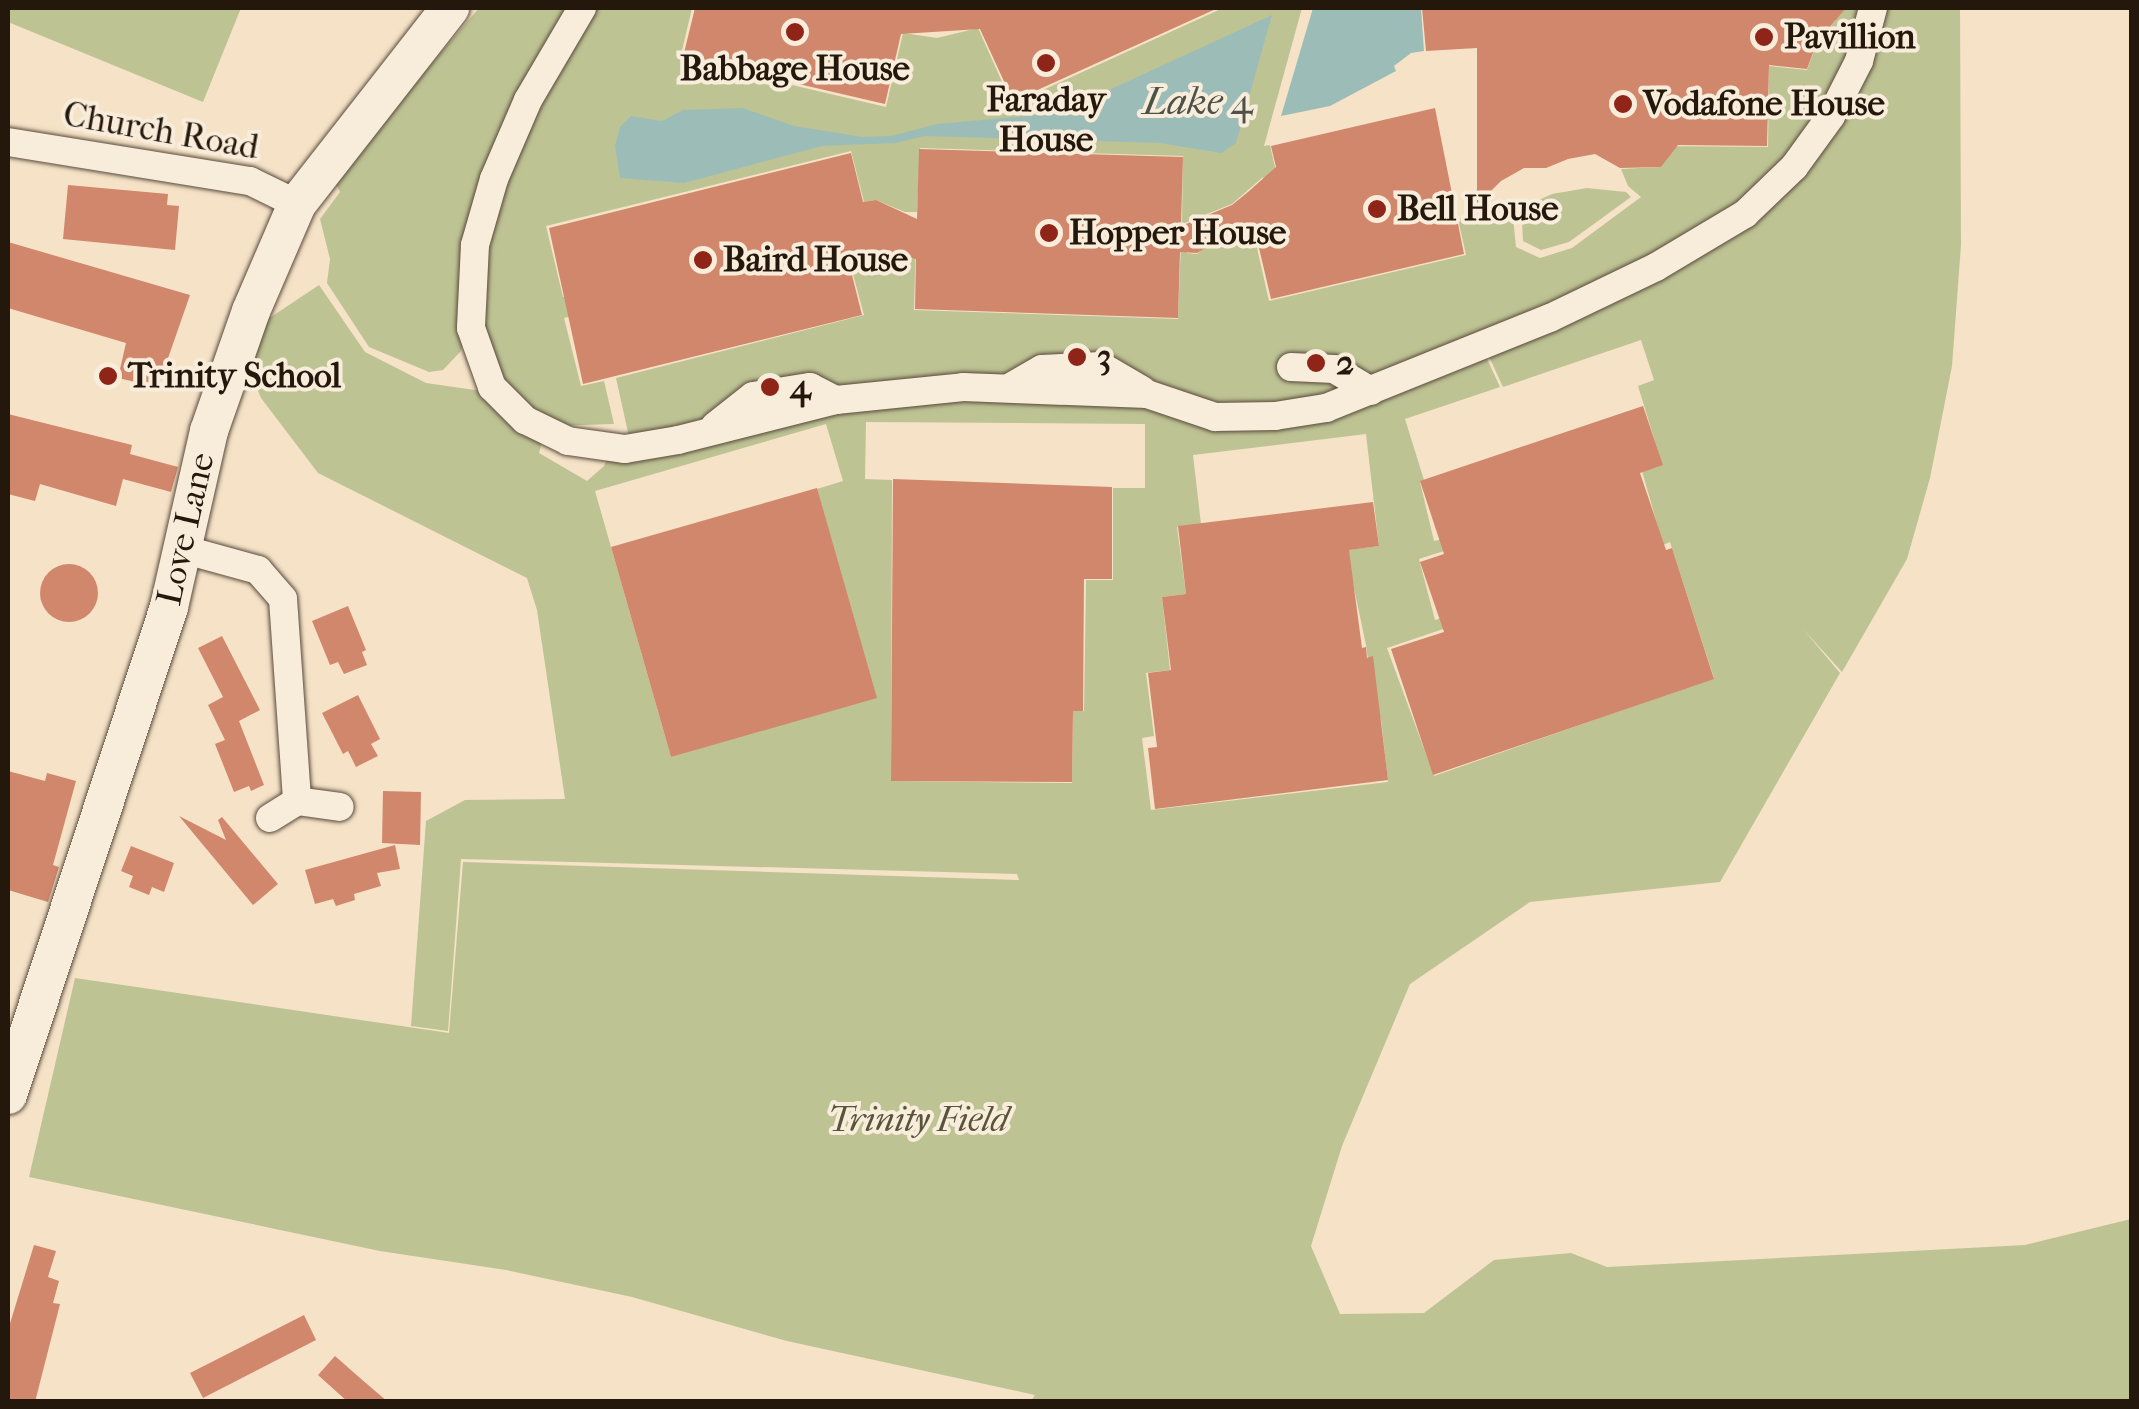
<!DOCTYPE html>
<style>
body{margin:0}
#map{position:relative;width:2139px;height:1409px;overflow:hidden;background:#f5e2c7;font-family:"IM FELL French Canon",serif}
div>[style]{position:absolute}
[style*='--x']{left:calc(var(--x)*1px);top:calc(var(--y)*1px);width:calc(var(--w)*1px);rotate:calc(var(--a)*1deg)}
.green>*{inset:0;background:#bec394}
.water>*{inset:0;background:#9cbdb7}
.building>*{inset:0;background:#d1876c}
.round{border-radius:50%}
.roads{filter:drop-shadow(0 0 2px #584a3b) drop-shadow(0 0 2px #584a3b)}
.street>*{height:28px;margin:-14px;padding:0 14px;transform-origin:14px;border-radius:14px;background:#f8ecdb}
.secondary>*{height:38px;margin:-19px;padding:0 19px;transform-origin:19px;border-radius:19px;background:#f8ecdb}
.dots>*{width:28px;height:28px;translate:-50% -50%;box-sizing:border-box;border:5px solid #f8ecdb;border-radius:50%}
span{translate:-50% -50%;white-space:nowrap;text-align:center;line-height:1.15;-webkit-text-stroke:8px #f8ecdb;paint-order:stroke}
.poi-label{font-size:35px;color:#24170c;font-weight:700}
.left{translate:0 -50%;text-align:left}
.street-label{font-size:35px;color:#24170c}
.park-label{font-size:35px;color:#5a533c;font-style:italic}
.water-label{font-size:38px;color:#4e5148;font-style:italic}
.frame{position:absolute;inset:0;border:10px solid #24170c;pointer-events:none}
</style>
<div id="map">
<div class="green">
<i style="clip-path:polygon(8px 8px,241px 8px,203px 102px,8px 22px)"></i>
<i style="clip-path:polygon(479px 8px,576px 8px,523px 98px,461px 351px,443px 370px,429px 372px,369px 347px,327px 283px,330px 259px,320px 219px,340px 192px,333px 179px)"></i>
<i style="clip-path:polygon(586px 8px,692px 8px,680px 59px,886px 107px,903px 33px,937px 38px,978px 28px,1012px 104px,1223px 8px,1302px 8px,1264px 146px,1270px 145px,1282px 198px,1271px 197px,1263px 177px,1232px 204px,1182px 224px,1183px 156px,920px 148px,917px 212px,905px 212px,876px 200px,864px 202px,851px 151px,546px 226px,563px 297px,602px 288px,607px 307px,564px 318px,581px 386px,604px 381px,614px 424px,553px 426px,528px 416px,487px 367px,480px 248px,531px 102px)"></i>
<i style="clip-path:polygon(1834px 8px,1869px 8px,1830px 117px,1719px 230px,1300px 412px,1010px 385px,709px 429px,631px 446px,616px 378px,864px 315px,847px 252px,892px 254px,894px 248px,916px 240px,914px 310px,1178px 319px,1181px 241px,1187px 253px,1197px 254px,1209px 244px,1248px 237px,1253px 230px,1269px 301px,1466px 255px,1458px 219px,1512px 208px,1516px 247px,1540px 258px,1572px 248px,1641px 197px,1628px 186px,1621px 169px,1661px 167px,1669px 156px,1652px 146px,1768px 147px,1769px 66px,1807px 70px,1817px 43px,1836px 20px)"></i>
<i style="clip-path:polygon(evenodd,1877px 8px,1960px 8px,1961px 245px,1952px 366px,1930px 478px,1907px 559px,1842px 672px,1803px 629px,1840px 673px,1720px 882px,1530px 902px,1410px 984px,1342px 1146px,1311px 1246px,1340px 1314px,1424px 1313px,1494px 1260px,1571px 1253px,1607px 1267px,2025px 1245px,2131px 1219px,2131px 1401px,1031px 1401px,1035px 1395px,787px 1341px,632px 1297px,506px 1270px,380px 1251px,29px 1177px,75px 978px,449px 1033px,463px 862px,1019px 880px,1017px 874px,461px 859px,448px 1031px,411px 1026px,426px 821px,465px 800px,565px 799px,537px 610px,527px 578px,318px 473px,261px 398px,250px 372px,268px 319px,319px 285px,365px 352px,426px 383px,489px 392px,543px 438px,539px 453px,587px 481px,604px 466px,611px 449px,836px 401px,1099px 390px,1240px 420px,1482px 348px,1500px 387px,1405px 419px,1424px 480px,1420px 482px,1434px 541px,1444px 539px,1447px 550px,1419px 559px,1435px 620px,1467px 610px,1470px 620px,1387px 648px,1434px 776px,1714px 678px,1670px 542px,1663px 545px,1642px 471px,1662px 464px,1638px 386px,1654px 380px,1641px 340px,1503px 387px,1485px 348px,1774px 193px,1877px 8px,866px 422px,1145px 424px,1145px 488px,1113px 488px,1113px 580px,1086px 580px,1084px 711px,1073px 711px,1072px 783px,891px 781px,892px 480px,865px 479px,866px 422px,1877px 8px,826px 424px,843px 481px,817px 489px,874px 695px,671px 757px,595px 491px,826px 424px,1877px 8px,1366px 434px,1379px 546px,1346px 550px,1366px 645px,1376px 719px,1381px 719px,1388px 782px,1151px 810px,1142px 738px,1154px 736px,1146px 673px,1170px 670px,1162px 597px,1186px 594px,1177px 527px,1201px 524px,1193px 455px,1366px 434px)"></i>
<i style="clip-path:polygon(1587px 188px,1626px 192px,1631px 197px,1569px 242px,1541px 250px,1523px 241px,1522px 220px,1530px 204px,1552px 194px)"></i>
</div>
<div class="water">
<i style="clip-path:polygon(1313px 8px,1421px 8px,1424px 51px,1411px 53px,1394px 66px,1396px 71px,1330px 106px,1281px 116px)"></i>
<i style="clip-path:polygon(1272px 15px,1236px 143px,1221px 153px,1159px 143px,925px 136px,896px 143px,822px 146px,684px 183px,620px 178px,615px 146px,620px 127px,631px 116px,662px 121px,683px 110px,743px 108px,794px 126px,863px 137px,891px 136px,937px 124px,1059px 113px)"></i>
</div>
<div class="building">
<i style="clip-path:polygon(695px 8px,1218px 8px,1013px 101px,980px 29px,901px 34px,885px 104px,683px 57px)"></i>
<i style="clip-path:polygon(1422px 8px,1846px 8px,1817px 42px,1807px 69px,1769px 65px,1767px 146px,1678px 145px,1661px 167px,1620px 168px,1595px 154px,1568px 159px,1546px 168px,1524px 168px,1501px 181px,1477px 205px,1477px 48px,1426px 51px)"></i>
<i style="clip-path:polygon(1435px 108px,1464px 254px,1271px 299px,1256px 235px,1226px 236px,1197px 253px,1180px 252px,1178px 318px,915px 309px,916px 259px,877px 250px,846px 251px,862px 315px,583px 384px,549px 228px,851px 153px,863px 202px,876px 200px,917px 219px,919px 149px,1183px 157px,1181px 226px,1232px 205px,1248px 192px,1276px 167px,1271px 146px)"></i>
<i style="clip-path:polygon(68px 185px,168px 194px,167px 205px,179px 206px,175px 250px,63px 239px)"></i>
<i style="clip-path:polygon(8px 242px,190px 295px,158px 387px,118px 378px,126px 343px,8px 308px)"></i>
<i style="clip-path:polygon(1643px 406px,1663px 465px,1640px 473px,1666px 550px,1672px 548px,1714px 679px,1433px 775px,1391px 649px,1444px 632px,1420px 562px,1444px 554px,1420px 481px)"></i>
<i style="clip-path:polygon(8px 414px,132px 445px,130px 454px,178px 467px,171px 492px,123px 479px,116px 506px,40px 484px,35px 501px,8px 494px)"></i>
<i style="clip-path:polygon(893px 479px,1112px 487px,1112px 579px,1084px 579px,1083px 711px,1073px 711px,1072px 782px,891px 781px)"></i>
<i style="clip-path:polygon(817px 488px,877px 698px,671px 757px,611px 547px)"></i>
<i style="clip-path:polygon(1373px 502px,1379px 546px,1349px 550px,1362px 648px,1366px 647px,1367px 658px,1373px 656px,1388px 780px,1155px 809px,1148px 748px,1157px 747px,1148px 673px,1171px 670px,1162px 597px,1186px 594px,1178px 526px)"></i>
<i class="round" style="left:40px;top:564px;width:58px;height:58px"></i>
<i style="clip-path:polygon(348px 606px,366px 650px,362px 652px,367px 665px,344px 674px,338px 662px,330px 665px,312px 621px)"></i>
<i style="clip-path:polygon(222px 636px,260px 710px,239px 721px,264px 785px,251px 791px,249px 786px,234px 792px,215px 744px,225px 740px,208px 705px,223px 697px,198px 648px)"></i>
<i style="clip-path:polygon(358px 695px,380px 739px,371px 744px,378px 756px,356px 767px,348px 751px,343px 754px,322px 713px)"></i>
<i style="clip-path:polygon(8px 771px,45px 781px,47px 773px,76px 781px,53px 865px,59px 867px,48px 902px,8px 890px)"></i>
<i style="clip-path:polygon(383px 791px,421px 792px,420px 845px,382px 843px)"></i>
<i style="clip-path:polygon(179px 816px,226px 840px,218px 820px,222px 817px,278px 884px,253px 905px)"></i>
<i style="clip-path:polygon(395px 845px,400px 869px,377px 873px,381px 886px,354px 894px,355px 900px,336px 906px,333px 899px,315px 904px,305px 870px)"></i>
<i style="clip-path:polygon(131px 846px,174px 863px,164px 892px,152px 887px,149px 895px,129px 887px,133px 876px,121px 871px)"></i>
<i style="clip-path:polygon(34px 1245px,56px 1251px,48px 1277px,59px 1281px,53px 1303px,60px 1304px,35px 1402px,8px 1402px,8px 1330px)"></i>
<i style="clip-path:polygon(304px 1315px,316px 1340px,203px 1398px,190px 1373px)"></i>
<i style="clip-path:polygon(335px 1356px,360px 1378px,388px 1402px,348px 1402px,318px 1375px)"></i>
</div>
<div class="roads">
<div class="street">
<i style="--x:582;--y:8;--w:107;--a:120.4"></i>
<i style="--x:528;--y:100;--w:86;--a:113.3"></i>
<i style="--x:494;--y:179;--w:69;--a:106.1"></i>
<i style="--x:475;--y:245;--w:83;--a:92.8"></i>
<i style="--x:471;--y:328;--w:63;--a:70.4"></i>
<i style="--x:492;--y:387;--w:47;--a:45"></i>
<i style="--x:525;--y:420;--w:48;--a:26"></i>
<i style="--x:568;--y:441;--w:58;--a:8"></i>
<i style="--x:625;--y:449;--w:54;--a:-9.6"></i>
<i style="--x:678;--y:440;--w:163;--a:-14.2"></i>
<i style="--x:836;--y:400;--w:128;--a:-5.8"></i>
<i style="--x:963;--y:387;--w:184;--a:2.2"></i>
<i style="--x:1147;--y:394;--w:72;--a:18.7"></i>
<i style="--x:1215;--y:417;--w:60;--a:-1"></i>
<i style="--x:1275;--y:416;--w:52;--a:-8.9"></i>
<i style="--x:1326;--y:408;--w:241;--a:-21.9"></i>
<i style="--x:1550;--y:318;--w:118;--a:-25.7"></i>
<i style="--x:1656;--y:267;--w:104;--a:-30.8"></i>
<i style="--x:1745;--y:214;--w:68;--a:-43.8"></i>
<i style="--x:1794;--y:167;--w:63;--a:-54"></i>
<i style="--x:1831;--y:116;--w:62;--a:-63"></i>
<i style="--x:1859;--y:61;--w:55;--a:-75.2"></i>
<i style="--x:8;--y:142;--w:245;--a:9.2"></i>
<i style="--x:250;--y:181;--w:52;--a:26.1"></i>
<i style="--x:1291;--y:367;--w:43;--a:2.7"></i>
<i style="--x:1334;--y:369;--w:43;--a:30.7"></i>
<i style="--x:1012;--y:386;--w:34;--a:-30"></i>
<i style="--x:1042;--y:369;--w:59;--a:-2.9"></i>
<i style="--x:1101;--y:366;--w:48;--a:30.3"></i>
<i style="--x:715;--y:426;--w:48;--a:-38.3"></i>
<i style="--x:753;--y:396;--w:58;--a:-9"></i>
<i style="--x:810;--y:387;--w:29;--a:27"></i>
<i style="--x:182;--y:549;--w:79;--a:15.4"></i>
<i style="--x:258;--y:570;--w:38;--a:49"></i>
<i style="--x:283;--y:599;--w:202;--a:86"></i>
<i style="--x:270;--y:818;--w:32;--a:-32"></i>
<i style="--x:297;--y:801;--w:43;--a:7.9"></i>
</div>
<div class="secondary">
<i style="--x:8;--y:1095;--w:514;--a:-71.74"></i>
<i style="--x:169;--y:607;--w:180;--a:-77.2"></i>
<i style="--x:209;--y:431;--w:127;--a:-70.7"></i>
<i style="--x:251;--y:311;--w:116;--a:-66.7"></i>
<i style="--x:297;--y:204;--w:249;--a:-52"></i>
</div>
</div>
<div class="dots">
<i style="left:795px;top:32px;background:#8f2418"></i>
<i style="left:1764px;top:37px;background:#8f2418"></i>
<i style="left:1046px;top:63px;background:#8f2418"></i>
<i style="left:1623px;top:104px;background:#8f2418"></i>
<i style="left:1377px;top:209px;background:#8f2418"></i>
<i style="left:1049px;top:233px;background:#8f2418"></i>
<i style="left:703px;top:260px;background:#8f2418"></i>
<i style="left:1077px;top:357px;background:#8f2418"></i>
<i style="left:1316px;top:363px;background:#8f2418"></i>
<i style="left:108px;top:376px;background:#8f2418"></i>
<i style="left:770px;top:387px;background:#8f2418"></i>
</div>
<div class="poi-label">
<span class="left" style="left:1784px;top:37px">Pavillion</span>
<span style="left:795px;top:69px">Babbage House</span>
<span style="left:1046px;top:120px">Faraday<br>House</span>
<span class="left" style="left:1643px;top:104px">Vodafone House</span>
<span class="left" style="left:1397px;top:209px">Bell House</span>
<span class="left" style="left:1069px;top:233px">Hopper House</span>
<span class="left" style="left:723px;top:260px">Baird House</span>
<span class="left" style="left:1097px;top:357px">3</span>
<span class="left" style="left:1336px;top:363px">2</span>
<span class="left" style="left:128px;top:376px">Trinity School</span>
<span class="left" style="left:790px;top:387px">4</span>
</div>
<div class="street-label">
<span style="left:161px;top:131px;rotate:10deg">Church Road</span>
<span style="left:186px;top:529px;rotate:-77deg">Love Lane</span>
</div>
<div class="park-label">
<span style="left:918px;top:1120px">Trinity Field</span>
</div>
<div class="water-label">
<span style="left:1198px;top:102px">Lake 4</span>
</div>
<div class="frame"></div>
</div>
